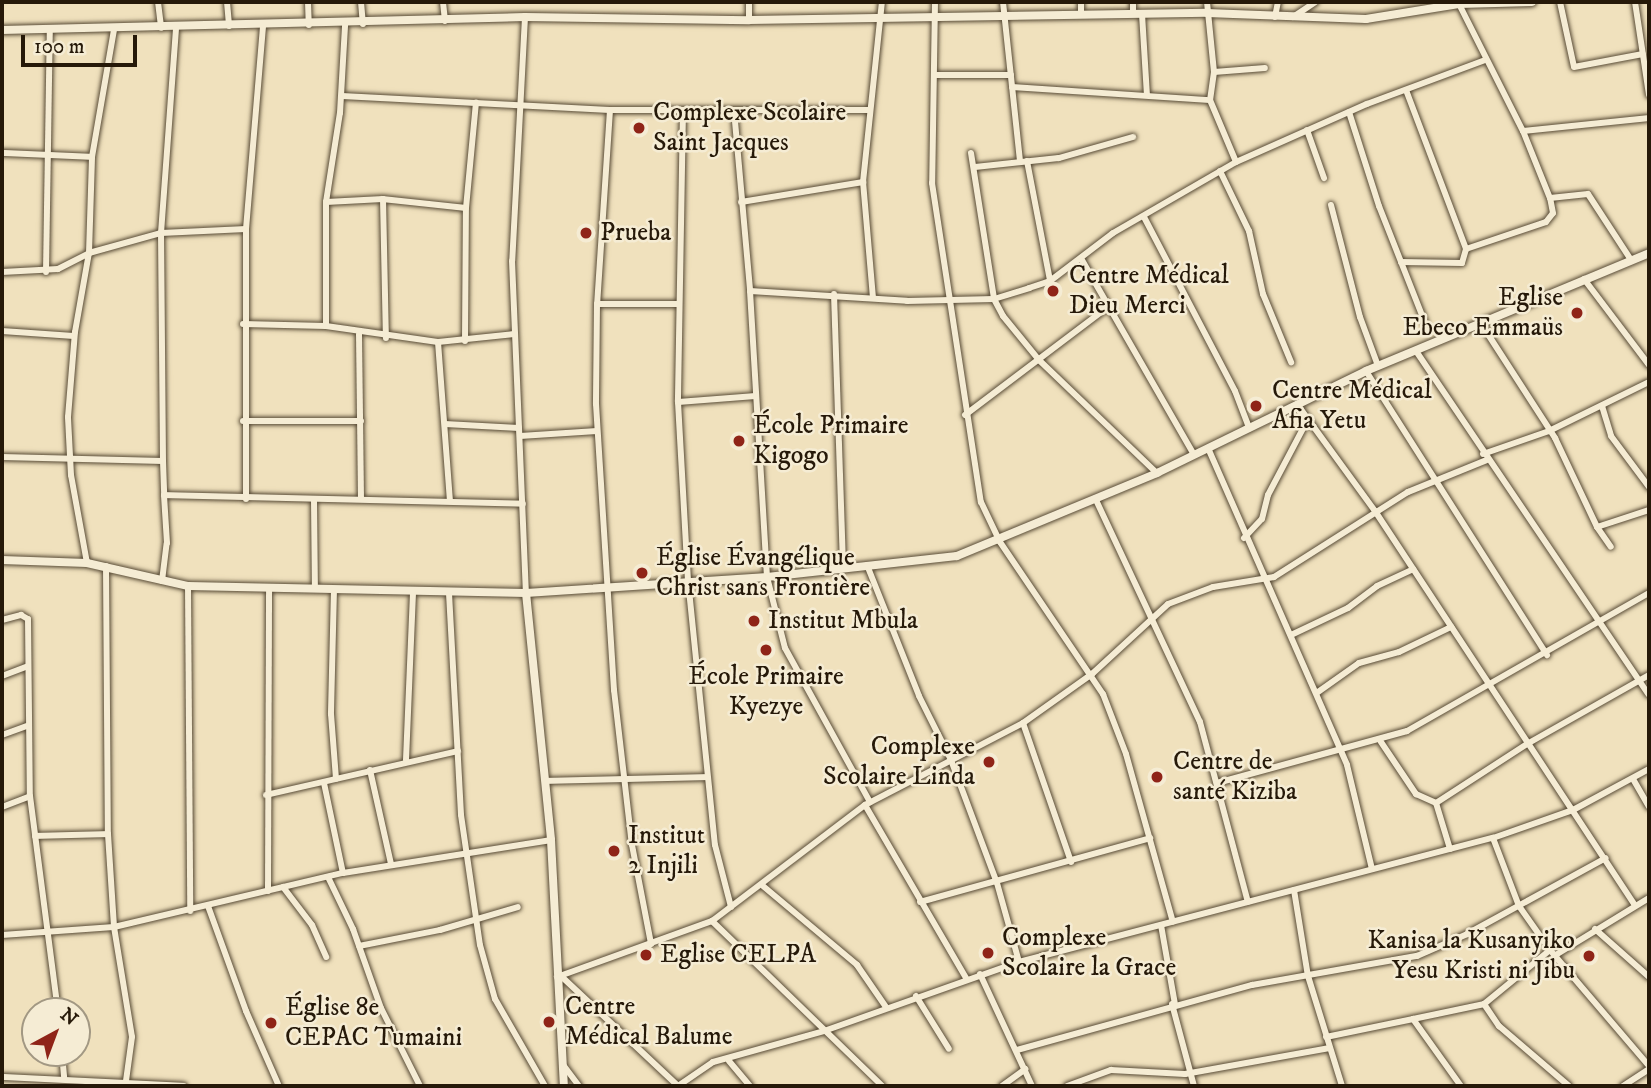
<!DOCTYPE html>
<meta charset="utf-8">
<style>
body{margin:0}
#map{position:relative;width:1651px;height:1088px;overflow:hidden;background:#f0e1bd;font-family:"IM FELL DW Pica",serif}
div>[style]{position:absolute}
[style*='--x']{left:calc(var(--x)*1px);top:calc(var(--y)*1px);width:calc(var(--w)*1px);rotate:calc(var(--a)*1deg)}
.roads{filter:drop-shadow(0 0 2px #584b36) drop-shadow(0 0 2px #584b36)}
.minor>*{height:6px;margin:-3px;padding:0 3px;transform-origin:3px;border-radius:3px;background:#f5ecd4}
.tertiary>*{height:8px;margin:-4px;padding:0 4px;transform-origin:4px;border-radius:4px;background:#f5ecd4}
.dots>*{width:19px;height:19px;translate:-50% -50%;box-sizing:border-box;border:4px solid #f5ecd4;border-radius:50%}
span{translate:-50% -50%;white-space:nowrap;text-align:center;line-height:1.15;-webkit-text-stroke:5px #f5ecd4;paint-order:stroke}
.poi-label{font-size:26px;color:#261909}
.left{translate:0 -50%;text-align:left}
.right{translate:-100% -50%;text-align:right}
.frame{position:absolute;inset:0;border:4px solid #261909;pointer-events:none}
.north{position:absolute;left:21px;top:997px;width:70px;height:70px;box-sizing:border-box;background:#f5ecd4;border:2px solid #a29883;border-radius:50%;rotate:41deg;font-size:19px;font-weight:700;line-height:28px;text-align:center;color:#261909}
.north::after{content:'';display:block;margin:auto;width:24px;height:32px;background:#8f2418;clip-path:polygon(50% 0,100% 100%,50% 72%,0 100%)}
.scale{position:absolute;left:21px;top:35px;width:116px;height:32px;box-sizing:border-box;border:4px solid #261909;border-top:0;padding-left:9px;font-size:21px;line-height:24px;white-space:nowrap;color:#261909;-webkit-text-stroke:5px #f5ecd4;paint-order:stroke}
</style>
<div id="map">
<div class="roads">
<div class="minor">
<i style="--x:158;--y:2;--w:26;--a:83"></i>
<i style="--x:227;--y:2;--w:24;--a:85"></i>
<i style="--x:308;--y:2;--w:23;--a:88"></i>
<i style="--x:361;--y:2;--w:22;--a:85"></i>
<i style="--x:443;--y:2;--w:19;--a:84"></i>
<i style="--x:935;--y:2;--w:181;--a:90.9"></i>
<i style="--x:932;--y:183;--w:323;--a:81.3"></i>
<i style="--x:981;--y:502;--w:44;--a:64.6"></i>
<i style="--x:1000;--y:542;--w:184;--a:55.9"></i>
<i style="--x:1103;--y:694;--w:64;--a:69"></i>
<i style="--x:1126;--y:754;--w:174;--a:74.4"></i>
<i style="--x:1003;--y:2;--w:161;--a:83.9"></i>
<i style="--x:1081;--y:2;--w:13;--a:90"></i>
<i style="--x:1133;--y:2;--w:12;--a:90"></i>
<i style="--x:1207;--y:2;--w:70;--a:84.3"></i>
<i style="--x:1214;--y:72;--w:28;--a:98"></i>
<i style="--x:1210;--y:100;--w:67;--a:67.2"></i>
<i style="--x:1458;--y:2;--w:144;--a:63.3"></i>
<i style="--x:1523;--y:131;--w:127;--a:-5.9"></i>
<i style="--x:1560;--y:2;--w:66;--a:77.8"></i>
<i style="--x:1574;--y:67;--w:70;--a:-10.7"></i>
<i style="--x:1635;--y:2;--w:94;--a:81.4"></i>
<i style="--x:1142;--y:14;--w:81;--a:86.5"></i>
<i style="--x:525;--y:17;--w:244;--a:93"></i>
<i style="--x:512;--y:261;--w:332;--a:87.6"></i>
<i style="--x:1275;--y:17;--w:15;--a:-79"></i>
<i style="--x:1293;--y:17;--w:27;--a:-34"></i>
<i style="--x:749;--y:20;--w:18;--a:-90"></i>
<i style="--x:1214;--y:72;--w:51;--a:-4.5"></i>
<i style="--x:934;--y:75;--w:77;--a:0"></i>
<i style="--x:1012;--y:87;--w:198;--a:3.8"></i>
<i style="--x:1406;--y:90;--w:170;--a:69.3"></i>
<i style="--x:342;--y:96;--w:268;--a:3"></i>
<i style="--x:610;--y:110;--w:260;--a:0"></i>
<i style="--x:610;--y:110;--w:194;--a:93.8"></i>
<i style="--x:597;--y:304;--w:100;--a:90.6"></i>
<i style="--x:596;--y:404;--w:287;--a:86.4"></i>
<i style="--x:614;--y:690;--w:156;--a:83.4"></i>
<i style="--x:632;--y:845;--w:101;--a:79.1"></i>
<i style="--x:683;--y:110;--w:292;--a:91"></i>
<i style="--x:678;--y:402;--w:178;--a:86.8"></i>
<i style="--x:688;--y:580;--w:266;--a:84.2"></i>
<i style="--x:715;--y:845;--w:64;--a:75.5"></i>
<i style="--x:734;--y:110;--w:182;--a:84.9"></i>
<i style="--x:750;--y:291;--w:287;--a:86.6"></i>
<i style="--x:767;--y:577;--w:73;--a:75.8"></i>
<i style="--x:785;--y:648;--w:176;--a:61.1"></i>
<i style="--x:1349;--y:112;--w:99;--a:72.3"></i>
<i style="--x:1379;--y:206;--w:126;--a:68.5"></i>
<i style="--x:1307;--y:130;--w:51;--a:70.5"></i>
<i style="--x:1523;--y:131;--w:72;--a:68.1"></i>
<i style="--x:1550;--y:198;--w:38;--a:-6"></i>
<i style="--x:1588;--y:194;--w:79;--a:56.9"></i>
<i style="--x:2;--y:153;--w:90;--a:2.5"></i>
<i style="--x:971;--y:153;--w:148;--a:81"></i>
<i style="--x:994;--y:299;--w:19;--a:62"></i>
<i style="--x:1003;--y:316;--w:57;--a:50.7"></i>
<i style="--x:1039;--y:360;--w:163;--a:43.8"></i>
<i style="--x:1027;--y:161;--w:122;--a:79.1"></i>
<i style="--x:975;--y:167;--w:84;--a:-6.1"></i>
<i style="--x:1059;--y:158;--w:77;--a:-15.8"></i>
<i style="--x:1220;--y:171;--w:67;--a:64.2"></i>
<i style="--x:1249;--y:231;--w:65;--a:77.5"></i>
<i style="--x:1263;--y:294;--w:74;--a:67.6"></i>
<i style="--x:383;--y:199;--w:139;--a:88.8"></i>
<i style="--x:326;--y:202;--w:57;--a:-3"></i>
<i style="--x:383;--y:199;--w:83;--a:6.2"></i>
<i style="--x:741;--y:202;--w:124;--a:-9.3"></i>
<i style="--x:1331;--y:205;--w:116;--a:75.5"></i>
<i style="--x:1360;--y:317;--w:52;--a:69.8"></i>
<i style="--x:1144;--y:217;--w:196;--a:62.4"></i>
<i style="--x:1235;--y:391;--w:40;--a:69"></i>
<i style="--x:1082;--y:260;--w:225;--a:60.1"></i>
<i style="--x:1401;--y:262;--w:61;--a:0.9"></i>
<i style="--x:1462;--y:263;--w:15;--a:-74"></i>
<i style="--x:1466;--y:249;--w:84;--a:-18.6"></i>
<i style="--x:1546;--y:222;--w:11;--a:-52"></i>
<i style="--x:1553;--y:213;--w:15;--a:-101"></i>
<i style="--x:2;--y:272;--w:56;--a:-3.1"></i>
<i style="--x:58;--y:269;--w:35;--a:-27"></i>
<i style="--x:89;--y:253;--w:75;--a:-15.5"></i>
<i style="--x:161;--y:233;--w:85;--a:-2.7"></i>
<i style="--x:46;--y:272;--w:243;--a:-89.1"></i>
<i style="--x:1584;--y:279;--w:108;--a:52.9"></i>
<i style="--x:750;--y:291;--w:157;--a:3.6"></i>
<i style="--x:907;--y:301;--w:87;--a:-1.3"></i>
<i style="--x:994;--y:299;--w:37;--a:-17"></i>
<i style="--x:1029;--y:288;--w:22;--a:-18"></i>
<i style="--x:1050;--y:281;--w:79;--a:-37.3"></i>
<i style="--x:1113;--y:233;--w:142;--a:-30"></i>
<i style="--x:1236;--y:162;--w:143;--a:-23.9"></i>
<i style="--x:1367;--y:104;--w:126;--a:-20.4"></i>
<i style="--x:834;--y:294;--w:274;--a:88.1"></i>
<i style="--x:873;--y:298;--w:116;--a:-94.9"></i>
<i style="--x:863;--y:182;--w:181;--a:-84"></i>
<i style="--x:597;--y:304;--w:82;--a:0"></i>
<i style="--x:243;--y:324;--w:83;--a:1.4"></i>
<i style="--x:326;--y:326;--w:113;--a:8.1"></i>
<i style="--x:438;--y:342;--w:76;--a:-6"></i>
<i style="--x:1482;--y:325;--w:135;--a:57.1"></i>
<i style="--x:1555;--y:438;--w:98;--a:64.7"></i>
<i style="--x:1597;--y:527;--w:24;--a:55"></i>
<i style="--x:326;--y:326;--w:124;--a:-90"></i>
<i style="--x:326;--y:202;--w:90;--a:-81.1"></i>
<i style="--x:340;--y:113;--w:88;--a:-86.7"></i>
<i style="--x:2;--y:331;--w:72;--a:4"></i>
<i style="--x:359;--y:334;--w:165;--a:89.3"></i>
<i style="--x:465;--y:341;--w:133;--a:-89.6"></i>
<i style="--x:466;--y:208;--w:106;--a:-84.6"></i>
<i style="--x:438;--y:342;--w:159;--a:85.7"></i>
<i style="--x:1416;--y:351;--w:415;--a:55.9"></i>
<i style="--x:1366;--y:371;--w:337;--a:57.5"></i>
<i style="--x:678;--y:402;--w:78;--a:-4.4"></i>
<i style="--x:1297;--y:404;--w:132;--a:53.9"></i>
<i style="--x:1375;--y:511;--w:472;--a:56.6"></i>
<i style="--x:1602;--y:406;--w:31;--a:73"></i>
<i style="--x:1611;--y:436;--w:64;--a:53.3"></i>
<i style="--x:965;--y:415;--w:181;--a:-37.1"></i>
<i style="--x:243;--y:421;--w:118;--a:0"></i>
<i style="--x:445;--y:424;--w:74;--a:3.1"></i>
<i style="--x:520;--y:436;--w:77;--a:-3.7"></i>
<i style="--x:1208;--y:448;--w:346;--a:66.3"></i>
<i style="--x:1347;--y:765;--w:107;--a:76.5"></i>
<i style="--x:1483;--y:454;--w:70;--a:-19.2"></i>
<i style="--x:1549;--y:431;--w:111;--a:-26.1"></i>
<i style="--x:2;--y:457;--w:161;--a:1.4"></i>
<i style="--x:163;--y:461;--w:34;--a:88"></i>
<i style="--x:164;--y:495;--w:359;--a:1.4"></i>
<i style="--x:163;--y:461;--w:228;--a:-90.5"></i>
<i style="--x:161;--y:233;--w:205;--a:-85.8"></i>
<i style="--x:246;--y:499;--w:270;--a:-90"></i>
<i style="--x:246;--y:229;--w:203;--a:-85.2"></i>
<i style="--x:314;--y:500;--w:89;--a:89.4"></i>
<i style="--x:1096;--y:500;--w:245;--a:64.9"></i>
<i style="--x:1200;--y:722;--w:186;--a:75.1"></i>
<i style="--x:1597;--y:527;--w:55;--a:-18.1"></i>
<i style="--x:1244;--y:538;--w:26;--a:-47"></i>
<i style="--x:1262;--y:519;--w:25;--a:-76"></i>
<i style="--x:1268;--y:495;--w:84;--a:-62.2"></i>
<i style="--x:87;--y:563;--w:89;--a:-100.3"></i>
<i style="--x:71;--y:475;--w:58;--a:-93"></i>
<i style="--x:68;--y:417;--w:85;--a:-85.3"></i>
<i style="--x:75;--y:332;--w:80;--a:-80"></i>
<i style="--x:89;--y:253;--w:96;--a:-88.2"></i>
<i style="--x:92;--y:157;--w:130;--a:-80.2"></i>
<i style="--x:867;--y:565;--w:141;--a:68.3"></i>
<i style="--x:919;--y:696;--w:72;--a:63.4"></i>
<i style="--x:951;--y:760;--w:131;--a:69.5"></i>
<i style="--x:997;--y:883;--w:82;--a:74.4"></i>
<i style="--x:106;--y:566;--w:268;--a:89.6"></i>
<i style="--x:108;--y:834;--w:93;--a:86.3"></i>
<i style="--x:114;--y:927;--w:111;--a:80.7"></i>
<i style="--x:132;--y:1037;--w:44;--a:97.8"></i>
<i style="--x:162;--y:581;--w:38;--a:-83"></i>
<i style="--x:167;--y:543;--w:48;--a:-93.6"></i>
<i style="--x:188;--y:586;--w:325;--a:89.6"></i>
<i style="--x:334;--y:589;--w:125;--a:91.4"></i>
<i style="--x:331;--y:714;--w:65;--a:85.6"></i>
<i style="--x:449;--y:593;--w:222;--a:86.9"></i>
<i style="--x:461;--y:815;--w:131;--a:81.7"></i>
<i style="--x:480;--y:945;--w:56;--a:74.5"></i>
<i style="--x:495;--y:999;--w:100;--a:60.1"></i>
<i style="--x:2;--y:620;--w:20;--a:-15"></i>
<i style="--x:21;--y:615;--w:8;--a:30"></i>
<i style="--x:28;--y:619;--w:177;--a:89.4"></i>
<i style="--x:30;--y:796;--w:217;--a:82.6"></i>
<i style="--x:1291;--y:635;--w:63;--a:-25.3"></i>
<i style="--x:1348;--y:608;--w:36;--a:-37"></i>
<i style="--x:1377;--y:586;--w:40;--a:-25"></i>
<i style="--x:2;--y:676;--w:26;--a:-21"></i>
<i style="--x:1318;--y:692;--w:50;--a:-35.3"></i>
<i style="--x:1359;--y:663;--w:41;--a:-15.4"></i>
<i style="--x:1399;--y:652;--w:58;--a:-25.7"></i>
<i style="--x:1023;--y:723;--w:147;--a:70.9"></i>
<i style="--x:2;--y:735;--w:27;--a:-20"></i>
<i style="--x:1381;--y:742;--w:63;--a:56.1"></i>
<i style="--x:1416;--y:794;--w:22;--a:24"></i>
<i style="--x:406;--y:760;--w:168;--a:-87.6"></i>
<i style="--x:370;--y:770;--w:96;--a:77.4"></i>
<i style="--x:1633;--y:779;--w:32;--a:60"></i>
<i style="--x:545;--y:781;--w:162;--a:-1.4"></i>
<i style="--x:324;--y:783;--w:92;--a:78.1"></i>
<i style="--x:1217;--y:783;--w:197;--a:-15.3"></i>
<i style="--x:1407;--y:731;--w:279;--a:-29.7"></i>
<i style="--x:266;--y:795;--w:197;--a:-12.9"></i>
<i style="--x:865;--y:805;--w:200;--a:59.7"></i>
<i style="--x:2;--y:807;--w:30;--a:-21"></i>
<i style="--x:35;--y:836;--w:73;--a:-1.6"></i>
<i style="--x:1493;--y:838;--w:73;--a:69.1"></i>
<i style="--x:1519;--y:906;--w:54;--a:54.8"></i>
<i style="--x:1550;--y:950;--w:153;--a:49.5"></i>
<i style="--x:1450;--y:849;--w:48;--a:-106.9"></i>
<i style="--x:1436;--y:803;--w:108;--a:-33"></i>
<i style="--x:1527;--y:744;--w:140;--a:-29.5"></i>
<i style="--x:328;--y:877;--w:58;--a:64.3"></i>
<i style="--x:353;--y:929;--w:84;--a:70.5"></i>
<i style="--x:381;--y:1008;--w:87;--a:63.4"></i>
<i style="--x:763;--y:886;--w:123;--a:40"></i>
<i style="--x:857;--y:965;--w:51;--a:55.4"></i>
<i style="--x:283;--y:887;--w:48;--a:52.7"></i>
<i style="--x:312;--y:925;--w:35;--a:66"></i>
<i style="--x:1294;--y:890;--w:87;--a:80.8"></i>
<i style="--x:1308;--y:976;--w:115;--a:72.8"></i>
<i style="--x:268;--y:891;--w:302;--a:-89.8"></i>
<i style="--x:920;--y:902;--w:239;--a:-15.5"></i>
<i style="--x:208;--y:906;--w:112;--a:70.1"></i>
<i style="--x:246;--y:1011;--w:82;--a:66.3"></i>
<i style="--x:712;--y:921;--w:237;--a:44.1"></i>
<i style="--x:1161;--y:925;--w:80;--a:80"></i>
<i style="--x:1595;--y:929;--w:72;--a:41.6"></i>
<i style="--x:2;--y:935;--w:112;--a:-4.1"></i>
<i style="--x:114;--y:927;--w:235;--a:-13.3"></i>
<i style="--x:343;--y:873;--w:211;--a:-9"></i>
<i style="--x:359;--y:946;--w:83;--a:-11.2"></i>
<i style="--x:440;--y:930;--w:81;--a:-16.4"></i>
<i style="--x:1550;--y:950;--w:85;--a:140.7"></i>
<i style="--x:1484;--y:1004;--w:27;--a:56"></i>
<i style="--x:1499;--y:1026;--w:92;--a:40.6"></i>
<i style="--x:1554;--y:956;--w:111;--a:-31.4"></i>
<i style="--x:980;--y:974;--w:123;--a:65.1"></i>
<i style="--x:561;--y:976;--w:161;--a:43.2"></i>
<i style="--x:557;--y:977;--w:165;--a:-19.9"></i>
<i style="--x:712;--y:921;--w:192;--a:-37.2"></i>
<i style="--x:865;--y:805;--w:178;--a:-27.4"></i>
<i style="--x:1023;--y:723;--w:85;--a:-35.4"></i>
<i style="--x:1092;--y:674;--w:103;--a:-42.6"></i>
<i style="--x:1168;--y:604;--w:48;--a:-20.7"></i>
<i style="--x:1213;--y:587;--w:62;--a:-9.3"></i>
<i style="--x:1274;--y:577;--w:159;--a:-32.4"></i>
<i style="--x:1408;--y:492;--w:85;--a:-22.1"></i>
<i style="--x:916;--y:996;--w:62;--a:58.1"></i>
<i style="--x:1172;--y:1004;--w:85;--a:75"></i>
<i style="--x:1413;--y:1019;--w:73;--a:-11.9"></i>
<i style="--x:1326;--y:1037;--w:89;--a:-11.7"></i>
<i style="--x:1413;--y:1019;--w:82;--a:54.4"></i>
<i style="--x:1017;--y:1050;--w:244;--a:-15.5"></i>
<i style="--x:1252;--y:985;--w:168;--a:-10"></i>
<i style="--x:1417;--y:956;--w:55;--a:-23.7"></i>
<i style="--x:1467;--y:934;--w:158;--a:-28.7"></i>
<i style="--x:62;--y:1053;--w:24;--a:85"></i>
<i style="--x:729;--y:1061;--w:33;--a:50"></i>
<i style="--x:564;--y:1066;--w:25;--a:53"></i>
<i style="--x:2;--y:1077;--w:182;--a:2.8"></i>
<i style="--x:678;--y:1086;--w:42;--a:-34.4"></i>
<i style="--x:713;--y:1062;--w:115;--a:-15.6"></i>
<i style="--x:824;--y:1031;--w:207;--a:-19.5"></i>
<i style="--x:1019;--y:962;--w:490;--a:-14.7"></i>
<i style="--x:1493;--y:838;--w:85;--a:-19.3"></i>
<i style="--x:1573;--y:810;--w:86;--a:-28.3"></i>
<i style="--x:1002;--y:1086;--w:29;--a:-36"></i>
<i style="--x:1067;--y:1086;--w:47;--a:-20"></i>
<i style="--x:1111;--y:1070;--w:74;--a:3.1"></i>
<i style="--x:1185;--y:1074;--w:147;--a:-10.2"></i>
<i style="--x:1623;--y:1086;--w:31;--a:-33"></i>
</div>
<div class="tertiary">
<i style="--x:2;--y:30;--w:523;--a:-1.42"></i>
<i style="--x:525;--y:17;--w:224;--a:0.8"></i>
<i style="--x:749;--y:20;--w:458;--a:-0.9"></i>
<i style="--x:1207;--y:13;--w:159;--a:2.2"></i>
<i style="--x:1366;--y:19;--w:94;--a:-9.2"></i>
<i style="--x:1459;--y:4;--w:73;--a:-1.6"></i>
<i style="--x:2;--y:560;--w:85;--a:2"></i>
<i style="--x:87;--y:563;--w:104;--a:12.8"></i>
<i style="--x:188;--y:586;--w:338;--a:1.2"></i>
<i style="--x:526;--y:593;--w:242;--a:-3.8"></i>
<i style="--x:767;--y:577;--w:191;--a:-6.3"></i>
<i style="--x:957;--y:556;--w:217;--a:-22.5"></i>
<i style="--x:1157;--y:473;--w:233;--a:-26"></i>
<i style="--x:1366;--y:371;--w:307;--a:-22.6"></i>
<i style="--x:526;--y:593;--w:248;--a:84.2"></i>
<i style="--x:551;--y:840;--w:246;--a:87"></i>
</div>
</div>
<div class="dots">
<i style="left:639px;top:128px;background:#8f2418"></i>
<i style="left:586px;top:233px;background:#8f2418"></i>
<i style="left:1053px;top:291px;background:#8f2418"></i>
<i style="left:1577px;top:313px;background:#8f2418"></i>
<i style="left:1256px;top:406px;background:#8f2418"></i>
<i style="left:739px;top:441px;background:#8f2418"></i>
<i style="left:642px;top:573px;background:#8f2418"></i>
<i style="left:754px;top:621px;background:#8f2418"></i>
<i style="left:766px;top:650px;background:#8f2418"></i>
<i style="left:989px;top:762px;background:#8f2418"></i>
<i style="left:1157px;top:777px;background:#8f2418"></i>
<i style="left:614px;top:851px;background:#8f2418"></i>
<i style="left:988px;top:953px;background:#8f2418"></i>
<i style="left:646px;top:955px;background:#8f2418"></i>
<i style="left:1589px;top:956px;background:#8f2418"></i>
<i style="left:549px;top:1022px;background:#8f2418"></i>
<i style="left:271px;top:1023px;background:#8f2418"></i>
</div>
<div class="poi-label">
<span class="left" style="left:653px;top:128px">Complexe Scolaire<br>Saint Jacques</span>
<span class="left" style="left:600px;top:233px">Prueba</span>
<span class="left" style="left:1069px;top:291px">Centre Médical<br>Dieu Merci</span>
<span class="right" style="left:1563px;top:313px">Eglise<br>Ebeco Emmaüs</span>
<span class="left" style="left:1272px;top:406px">Centre Médical<br>Afia Yetu</span>
<span class="left" style="left:753px;top:441px">École Primaire<br>Kigogo</span>
<span class="left" style="left:656px;top:573px">Église Évangélique<br>Christ sans Frontière</span>
<span class="left" style="left:768px;top:621px">Institut Mbula</span>
<span style="left:766px;top:692px">École Primaire<br>Kyezye</span>
<span class="right" style="left:975px;top:762px">Complexe<br>Scolaire Linda</span>
<span class="left" style="left:1173px;top:777px">Centre de<br>santé Kiziba</span>
<span class="left" style="left:628px;top:851px">Institut<br>2 Injili</span>
<span class="left" style="left:1002px;top:953px">Complexe<br>Scolaire la Grace</span>
<span class="right" style="left:1575px;top:956px">Kanisa la Kusanyiko<br>Yesu Kristi ni Jibu</span>
<span class="left" style="left:660px;top:955px">Eglise CELPA</span>
<span class="left" style="left:565px;top:1022px">Centre<br>Médical Balume</span>
<span class="left" style="left:285px;top:1023px">Église 8e<br>CEPAC Tumaini</span>
</div>
<div class="frame"></div>
<div class="north">N</div>
<div class="scale">100 m</div>
</div>
